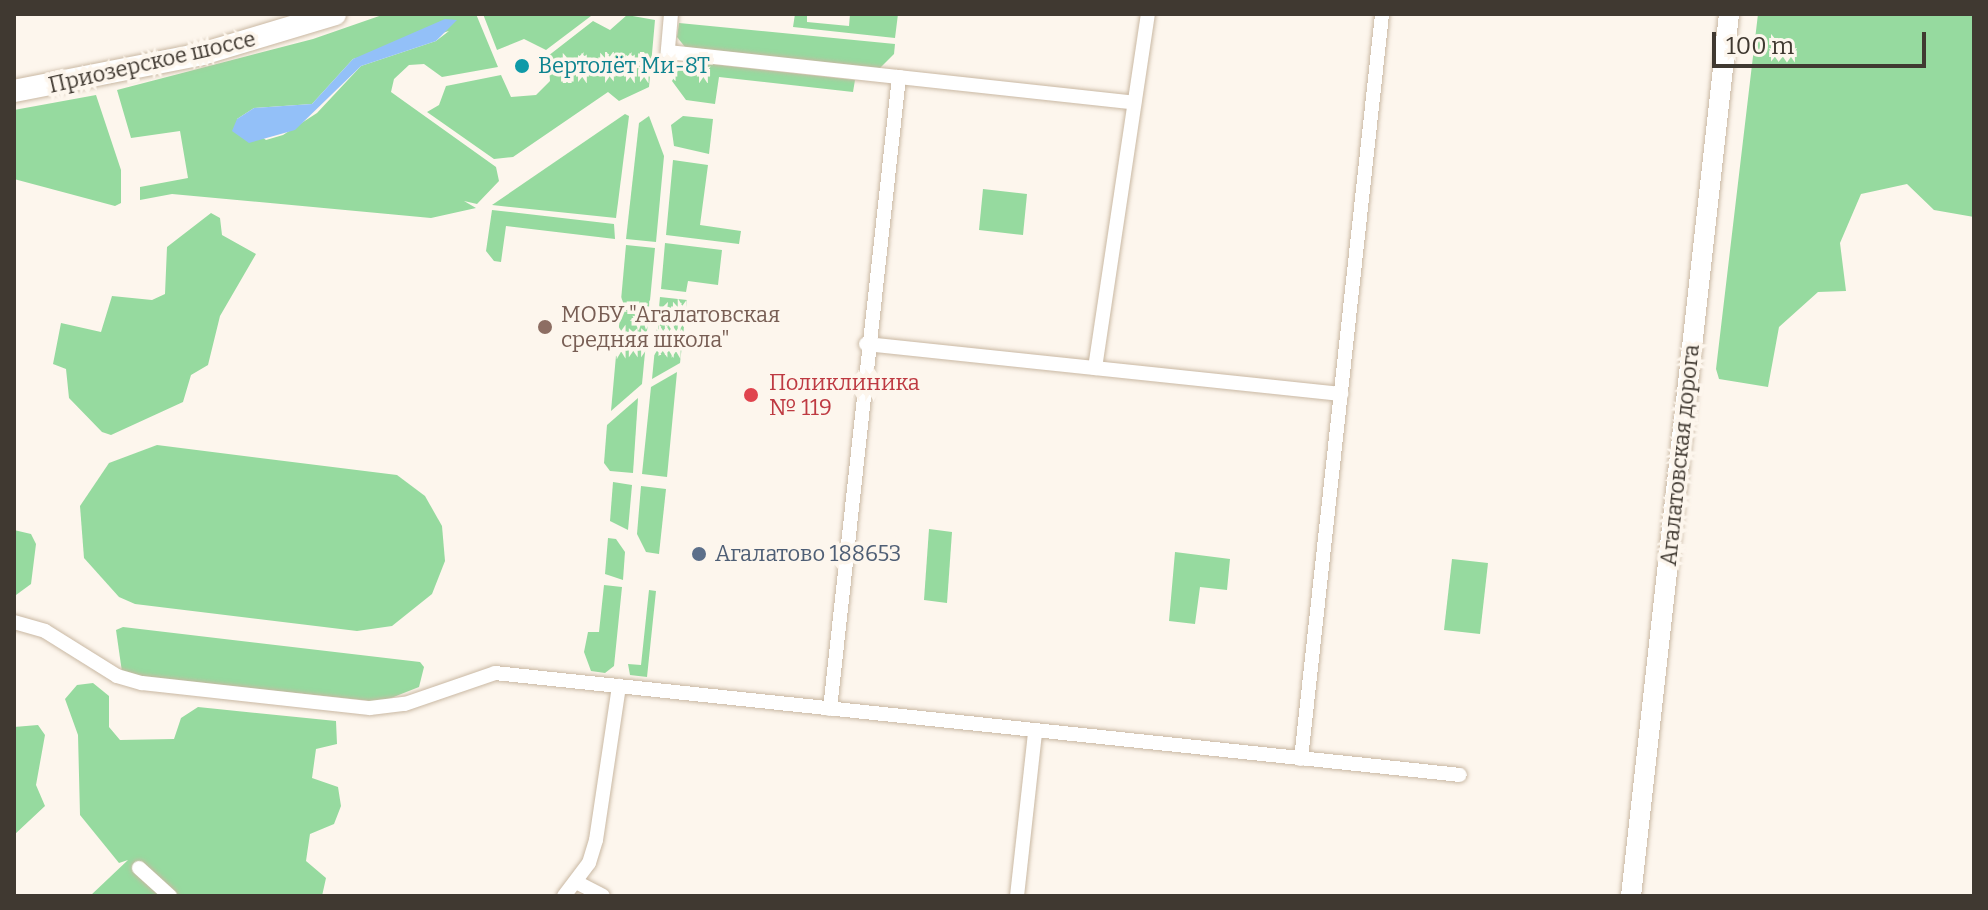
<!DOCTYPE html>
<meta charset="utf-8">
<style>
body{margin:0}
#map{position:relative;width:1988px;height:910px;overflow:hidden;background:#fdf6ed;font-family:Bitter,serif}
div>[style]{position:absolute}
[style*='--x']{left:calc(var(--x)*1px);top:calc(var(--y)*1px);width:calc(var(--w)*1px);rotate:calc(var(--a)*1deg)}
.green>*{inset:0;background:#96da9f}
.water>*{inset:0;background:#93c0f8}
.roads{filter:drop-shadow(0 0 2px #c9b8a3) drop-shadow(0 0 2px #c9b8a3)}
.street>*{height:14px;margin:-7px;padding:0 7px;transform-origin:7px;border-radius:7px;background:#fff}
.secondary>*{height:20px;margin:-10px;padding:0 10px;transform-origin:10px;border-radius:10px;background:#fff}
.primary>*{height:22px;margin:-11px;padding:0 11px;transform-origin:11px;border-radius:11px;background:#fff}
.dots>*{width:22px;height:22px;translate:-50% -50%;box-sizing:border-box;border:4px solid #fdf6ed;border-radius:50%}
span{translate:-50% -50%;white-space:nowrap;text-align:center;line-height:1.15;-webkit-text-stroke:7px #fdf6ed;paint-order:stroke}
.street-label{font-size:22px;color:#403931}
.culture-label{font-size:22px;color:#0d838f}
.left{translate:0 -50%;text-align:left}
.education-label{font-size:22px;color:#785e54}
.health-label{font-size:22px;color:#be3a42}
.service-label{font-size:22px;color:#4e5e75}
.frame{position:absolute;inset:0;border:16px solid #403931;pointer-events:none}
.scale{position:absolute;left:1712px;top:32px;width:214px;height:36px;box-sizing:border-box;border:4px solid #403931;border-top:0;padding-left:10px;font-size:24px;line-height:28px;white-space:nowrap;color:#403931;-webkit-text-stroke:6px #fdf6ed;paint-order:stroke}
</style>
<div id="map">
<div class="green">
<i style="clip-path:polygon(evenodd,385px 14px,476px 14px,498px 67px,442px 77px,424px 64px,409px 65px,394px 79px,391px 92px,496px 167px,499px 181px,477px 204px,464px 201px,476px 208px,431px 218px,172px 194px,140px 200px,140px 187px,188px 178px,180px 131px,131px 138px,117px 90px,313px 39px,385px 14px,449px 31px,436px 41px,361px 66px,317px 113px,283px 135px,266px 140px,237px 119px,254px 108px,312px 104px,353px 59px,449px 31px)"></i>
<i style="clip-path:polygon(483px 14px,591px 14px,591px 16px,546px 50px,524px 39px,497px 50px)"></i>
<i style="clip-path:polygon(795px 14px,807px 14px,807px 22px,849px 26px,850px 14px,898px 14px,895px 38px,793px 27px)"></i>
<i style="clip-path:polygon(1758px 14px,1974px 14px,1974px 217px,1934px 210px,1907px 184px,1861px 194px,1840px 243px,1846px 291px,1818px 292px,1779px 327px,1768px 387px,1719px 379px,1716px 369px)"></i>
<i style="clip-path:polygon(627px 15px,655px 20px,649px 87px,619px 101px,608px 92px,513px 157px,494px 159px,427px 112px,439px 105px,446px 86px,501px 75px,511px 97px,536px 95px,550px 81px,548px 56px,593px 21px,610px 30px)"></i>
<i style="clip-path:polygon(679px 23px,895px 44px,894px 54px,879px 69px,685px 47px,677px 37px)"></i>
<i style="clip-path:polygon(692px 62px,855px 80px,853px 92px,719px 77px,715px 104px,686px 100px,672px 81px,681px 65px)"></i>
<i style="clip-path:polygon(96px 95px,121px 170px,121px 203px,115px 206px,14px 179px,14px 110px)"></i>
<i style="clip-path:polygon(625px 114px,629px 116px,616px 218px,492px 205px)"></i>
<i style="clip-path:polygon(649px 116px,664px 156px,656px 242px,626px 239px,639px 123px)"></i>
<i style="clip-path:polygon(683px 116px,713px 119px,709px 154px,674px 146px,671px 125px)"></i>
<i style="clip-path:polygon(673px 160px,708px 165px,700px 225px,741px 231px,739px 244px,666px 235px)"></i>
<i style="clip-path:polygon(983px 189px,1027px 194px,1023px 235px,979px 230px)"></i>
<i style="clip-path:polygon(492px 210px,614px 224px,615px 239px,506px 226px,501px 262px,494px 261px,486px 251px)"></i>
<i style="clip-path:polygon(211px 213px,220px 218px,222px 235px,256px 254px,220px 316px,208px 365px,191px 375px,183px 402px,111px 435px,102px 432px,69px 398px,66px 369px,53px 364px,61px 323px,101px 332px,112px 296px,152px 300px,165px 294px,167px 247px)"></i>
<i style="clip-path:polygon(665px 243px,722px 250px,718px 285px,688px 281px,686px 292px,661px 289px)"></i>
<i style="clip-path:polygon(626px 245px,655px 248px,642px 384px,611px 411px)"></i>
<i style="clip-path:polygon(660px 297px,687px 300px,680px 363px,652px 379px)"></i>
<i style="clip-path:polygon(677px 372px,667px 477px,642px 474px,651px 387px)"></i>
<i style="clip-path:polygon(638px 398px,633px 473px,610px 471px,604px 463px,607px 425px)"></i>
<i style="clip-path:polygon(157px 445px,397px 475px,425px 496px,442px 526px,445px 561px,432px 594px,392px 626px,357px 631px,135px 604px,119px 597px,84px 558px,80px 506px,109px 463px)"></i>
<i style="clip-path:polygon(613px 482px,632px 485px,628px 530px,610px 521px)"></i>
<i style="clip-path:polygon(641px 486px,666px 489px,659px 554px,646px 552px,637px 534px)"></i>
<i style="clip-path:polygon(929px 529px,952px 532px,947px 603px,924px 600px)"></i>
<i style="clip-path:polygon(14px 530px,31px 534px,36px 544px,31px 584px,16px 595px)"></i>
<i style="clip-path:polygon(608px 538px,616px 539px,625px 552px,623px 580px,605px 574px)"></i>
<i style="clip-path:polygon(1175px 552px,1230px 559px,1227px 590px,1200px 587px,1195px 624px,1169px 621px)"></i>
<i style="clip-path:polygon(1452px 559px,1488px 563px,1480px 634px,1444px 630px)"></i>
<i style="clip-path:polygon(604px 585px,622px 587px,614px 666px,605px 673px,591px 671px,584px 652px,588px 632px,599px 632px)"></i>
<i style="clip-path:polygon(649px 590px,656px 591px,647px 677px,630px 675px,628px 664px,641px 665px)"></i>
<i style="clip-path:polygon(123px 627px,420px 662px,424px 667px,419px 687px,381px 702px,142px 677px,122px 672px,116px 630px)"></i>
<i style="clip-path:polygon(93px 683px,109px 696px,109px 727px,120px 740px,174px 739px,181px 718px,198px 707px,336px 721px,337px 744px,316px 749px,312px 778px,338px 787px,341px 806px,334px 824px,310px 834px,306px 861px,326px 878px,322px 896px,90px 896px,128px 860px,119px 863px,80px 815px,78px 735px,65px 699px,77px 685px)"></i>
<i style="clip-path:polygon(38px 725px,45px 735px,36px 785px,45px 806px,14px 835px,14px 727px)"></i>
</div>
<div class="water">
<i style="clip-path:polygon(445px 19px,457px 20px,436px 41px,361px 66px,295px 130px,249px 143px,232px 131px,237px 119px,254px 108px,312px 104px,353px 59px)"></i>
</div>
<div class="roads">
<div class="street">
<i style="--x:671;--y:14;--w:38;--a:95"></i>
<i style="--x:668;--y:52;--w:469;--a:6.2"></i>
<i style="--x:866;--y:344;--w:478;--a:6"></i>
<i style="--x:1095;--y:368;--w:358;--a:-81.5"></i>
<i style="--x:14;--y:622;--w:32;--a:16"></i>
<i style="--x:45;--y:631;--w:85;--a:32"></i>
<i style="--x:117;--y:676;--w:26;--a:16"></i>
<i style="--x:142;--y:683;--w:229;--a:6.3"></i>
<i style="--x:370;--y:708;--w:35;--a:-7"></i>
<i style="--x:405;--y:704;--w:95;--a:-19"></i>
<i style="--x:495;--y:673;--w:970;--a:6.03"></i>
<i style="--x:830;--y:709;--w:636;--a:-83.77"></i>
<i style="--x:1301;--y:759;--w:749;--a:-83.79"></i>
<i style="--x:139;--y:868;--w:42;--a:42.1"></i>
<i style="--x:576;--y:882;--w:30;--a:27"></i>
<i style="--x:564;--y:896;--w:41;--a:-52.9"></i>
<i style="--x:589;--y:863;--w:24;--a:-73"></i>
<i style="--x:596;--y:840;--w:156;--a:-81.5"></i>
<i style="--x:1017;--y:896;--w:165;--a:-83.7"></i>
</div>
<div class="secondary">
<i style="--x:1631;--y:896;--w:887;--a:-83.66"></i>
</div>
<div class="primary">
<i style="--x:14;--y:91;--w:192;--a:-11.1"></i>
<i style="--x:202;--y:54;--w:139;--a:-16.7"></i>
</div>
</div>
<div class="dots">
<i style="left:522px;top:66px;background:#0f9aa8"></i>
<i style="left:545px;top:327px;background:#8d6e63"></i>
<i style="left:751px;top:395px;background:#e0444e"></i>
<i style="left:699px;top:554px;background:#5c6f8a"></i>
</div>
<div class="street-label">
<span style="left:152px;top:62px;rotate:-13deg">Приозерское шоссе</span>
<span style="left:1680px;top:455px;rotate:-84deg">Агалатовская дорога</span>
</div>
<div class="culture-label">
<span class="left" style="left:538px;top:66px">Вертолёт Ми-8Т</span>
</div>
<div class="education-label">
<span class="left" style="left:561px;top:327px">МОБУ "Агалатовская<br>средняя школа"</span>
</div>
<div class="health-label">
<span class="left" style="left:769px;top:395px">Поликлиника<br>№ 119</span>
</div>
<div class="service-label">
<span class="left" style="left:715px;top:554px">Агалатово 188653</span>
</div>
<div class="frame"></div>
<div class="scale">100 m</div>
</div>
